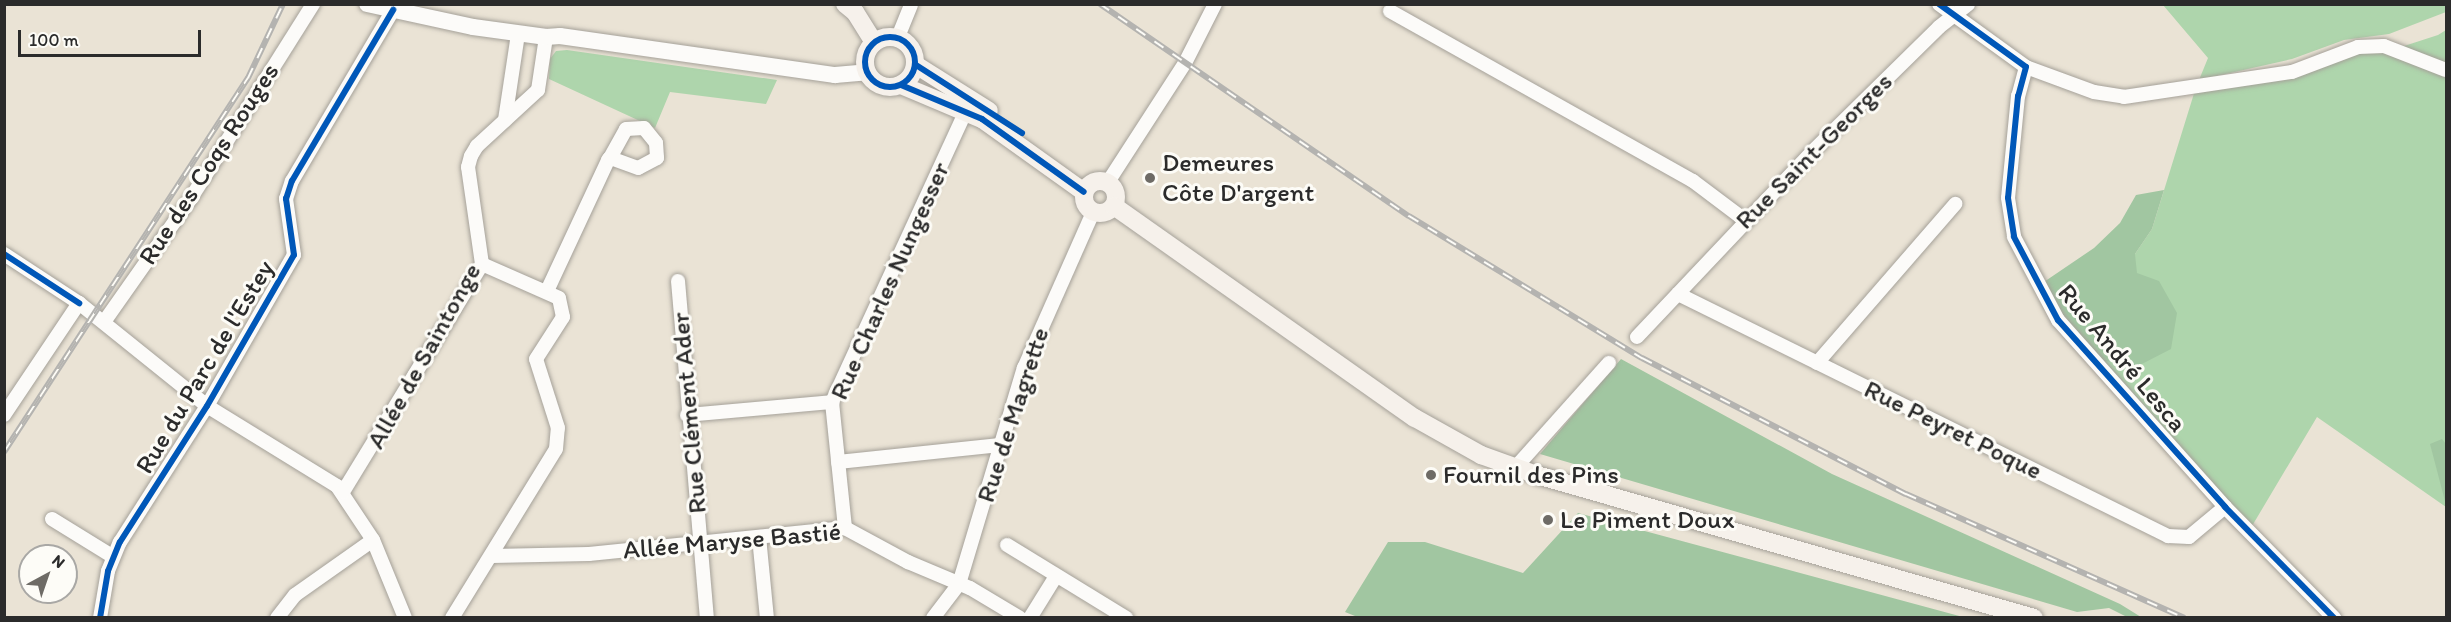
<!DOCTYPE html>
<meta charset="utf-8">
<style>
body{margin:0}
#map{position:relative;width:2451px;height:622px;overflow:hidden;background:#eae3d5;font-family:Itim,sans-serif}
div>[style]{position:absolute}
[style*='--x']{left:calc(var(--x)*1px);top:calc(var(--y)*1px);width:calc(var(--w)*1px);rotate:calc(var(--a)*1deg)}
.green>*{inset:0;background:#aed5ac}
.forest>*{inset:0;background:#a1c6a1}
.roads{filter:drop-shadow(0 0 2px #a5a199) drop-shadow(0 0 2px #a5a199)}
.minor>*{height:14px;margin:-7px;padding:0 7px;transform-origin:7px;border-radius:7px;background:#fcfbf9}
.tertiary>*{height:16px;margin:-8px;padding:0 8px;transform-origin:8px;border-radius:8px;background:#fcfbf9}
.secondary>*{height:18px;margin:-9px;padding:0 9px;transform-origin:9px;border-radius:9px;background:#f6f1eb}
.secondary>.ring{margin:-9px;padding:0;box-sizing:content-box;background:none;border:18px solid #f6f1eb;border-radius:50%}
.rail>*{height:6px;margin-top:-3px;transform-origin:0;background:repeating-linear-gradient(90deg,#fdfcf7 0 11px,#b4b3b0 0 22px);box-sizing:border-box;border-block:2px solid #b4b3b0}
.cycleway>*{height:6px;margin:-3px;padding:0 3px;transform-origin:3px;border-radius:3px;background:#0057b8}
.cycleway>.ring{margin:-3px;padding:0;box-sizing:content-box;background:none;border:6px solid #0057b8;border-radius:50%}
.dots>*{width:16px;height:16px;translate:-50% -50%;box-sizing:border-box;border:3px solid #fdfcf7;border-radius:50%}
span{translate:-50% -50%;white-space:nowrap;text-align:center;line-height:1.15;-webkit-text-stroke:6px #fdfcf7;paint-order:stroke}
.street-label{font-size:26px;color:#2b2b2b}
.poi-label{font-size:26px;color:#2b2b2b}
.left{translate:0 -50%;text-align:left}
.frame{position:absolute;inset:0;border:6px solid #2b2b2b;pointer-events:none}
.north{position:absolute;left:18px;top:544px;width:60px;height:60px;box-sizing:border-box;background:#fdfcf7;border:2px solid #a9a8a5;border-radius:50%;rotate:40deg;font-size:16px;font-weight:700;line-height:24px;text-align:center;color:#2b2b2b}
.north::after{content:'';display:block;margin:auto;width:21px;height:27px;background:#6e6b66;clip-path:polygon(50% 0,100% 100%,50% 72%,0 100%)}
.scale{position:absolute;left:18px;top:30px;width:183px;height:27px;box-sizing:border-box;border:3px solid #2b2b2b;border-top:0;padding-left:8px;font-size:18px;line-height:21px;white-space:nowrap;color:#2b2b2b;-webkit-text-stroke:4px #fdfcf7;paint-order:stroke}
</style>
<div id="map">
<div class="green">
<i style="clip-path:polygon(2446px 4px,2446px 12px,2389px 34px,2344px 40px,2292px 59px,2199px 80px,2208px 58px,2163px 5px)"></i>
<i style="clip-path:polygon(2446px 30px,2446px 67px,2401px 47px,2438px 35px)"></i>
<i style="clip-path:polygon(2384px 46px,2446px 70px,2446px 507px,2317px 417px,2249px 531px,2058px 320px,2135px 254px,2152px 229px,2196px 87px)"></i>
<i style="clip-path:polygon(567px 50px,777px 80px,766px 104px,670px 92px,655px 128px,549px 79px,550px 59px,556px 51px)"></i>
</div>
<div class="forest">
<i style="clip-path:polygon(2164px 190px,2152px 229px,2135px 254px,2137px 273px,2159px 281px,2177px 313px,2171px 349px,2138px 366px,2099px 360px,2038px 286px,2094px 248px,2120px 223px,2136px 195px)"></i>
<i style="clip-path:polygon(1621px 359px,1832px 474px,2120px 604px,2141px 617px,2127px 617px,2109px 608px,2077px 612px,1540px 454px)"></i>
<i style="clip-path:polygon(2442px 439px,2446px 444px,2446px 505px,2430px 444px)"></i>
<i style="clip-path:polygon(1578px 513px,1963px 617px,1360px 618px,1345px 612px,1388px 542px,1425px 542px,1523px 573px)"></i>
</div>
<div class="roads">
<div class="minor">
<i style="--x:1939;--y:4;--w:107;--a:35.9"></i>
<i style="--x:2026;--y:67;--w:30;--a:105"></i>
<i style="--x:2018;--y:96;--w:102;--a:95.6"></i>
<i style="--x:2008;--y:198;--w:39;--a:81"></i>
<i style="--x:2014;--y:237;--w:94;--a:62.1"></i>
<i style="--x:2058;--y:320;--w:251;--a:48.2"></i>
<i style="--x:2225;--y:507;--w:156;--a:45.5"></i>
<i style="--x:1390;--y:11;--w:347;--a:29.3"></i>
<i style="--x:1693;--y:181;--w:65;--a:36.9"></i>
<i style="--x:898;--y:37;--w:35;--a:-68"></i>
<i style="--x:2026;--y:67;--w:72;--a:20.2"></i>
<i style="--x:2094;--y:92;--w:30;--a:9"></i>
<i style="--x:2124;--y:97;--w:170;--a:-8.5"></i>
<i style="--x:2292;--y:72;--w:71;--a:-20.7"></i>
<i style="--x:2358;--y:47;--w:26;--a:-2"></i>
<i style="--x:2384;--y:46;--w:66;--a:21.2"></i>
<i style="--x:505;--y:120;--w:87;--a:-81.4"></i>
<i style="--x:1108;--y:182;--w:142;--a:-57.1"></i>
<i style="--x:1185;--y:63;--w:66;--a:-63"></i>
<i style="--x:4;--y:254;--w:90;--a:33.2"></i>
<i style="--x:79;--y:303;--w:164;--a:38.8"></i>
<i style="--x:207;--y:406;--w:153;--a:31.6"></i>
<i style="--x:337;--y:486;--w:65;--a:56.3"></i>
<i style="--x:373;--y:540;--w:84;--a:67.7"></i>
<i style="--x:678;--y:281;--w:338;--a:85.1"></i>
<i style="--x:547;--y:291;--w:145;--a:-65"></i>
<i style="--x:608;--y:160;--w:3;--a:-45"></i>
<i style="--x:610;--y:158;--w:33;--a:-61"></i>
<i style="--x:626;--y:129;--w:18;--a:-3"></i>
<i style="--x:644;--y:128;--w:19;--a:51"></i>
<i style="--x:656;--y:143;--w:15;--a:86"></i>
<i style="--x:657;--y:158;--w:21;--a:152"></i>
<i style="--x:638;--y:168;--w:30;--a:-160"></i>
<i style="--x:1678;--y:294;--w:547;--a:26.28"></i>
<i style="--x:2168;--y:536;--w:21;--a:3"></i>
<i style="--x:2189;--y:537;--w:47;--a:-39.8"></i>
<i style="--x:104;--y:322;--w:151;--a:-54.9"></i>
<i style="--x:191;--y:198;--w:229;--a:-57.8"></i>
<i style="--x:1637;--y:337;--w:255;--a:-46.6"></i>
<i style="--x:1812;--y:152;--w:178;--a:-44.5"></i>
<i style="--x:1939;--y:27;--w:37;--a:-38"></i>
<i style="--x:1817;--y:363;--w:211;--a:-49"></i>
<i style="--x:4;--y:415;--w:135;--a:-56.2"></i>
<i style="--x:687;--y:415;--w:146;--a:-5.1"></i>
<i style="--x:838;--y:462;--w:163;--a:-6"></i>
<i style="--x:1515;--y:468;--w:141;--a:-48.2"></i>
<i style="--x:343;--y:492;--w:267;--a:-58.6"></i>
<i style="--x:482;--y:264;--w:98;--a:-98.2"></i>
<i style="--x:468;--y:167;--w:11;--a:-75"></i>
<i style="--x:471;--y:156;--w:12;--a:-59"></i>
<i style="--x:477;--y:146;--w:83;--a:-42.6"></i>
<i style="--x:538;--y:90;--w:54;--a:-81.4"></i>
<i style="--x:52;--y:519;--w:70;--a:31.7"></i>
<i style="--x:845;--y:528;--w:127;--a:-95.9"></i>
<i style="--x:832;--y:402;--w:320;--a:-65.3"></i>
<i style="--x:759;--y:537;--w:81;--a:84.4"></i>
<i style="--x:1007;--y:545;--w:140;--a:31.5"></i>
<i style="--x:492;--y:556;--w:97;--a:-1.2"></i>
<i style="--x:589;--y:554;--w:257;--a:-5.8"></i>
<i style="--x:845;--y:528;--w:72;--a:28.4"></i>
<i style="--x:908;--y:562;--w:67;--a:22.8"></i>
<i style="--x:970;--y:588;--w:58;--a:31"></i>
<i style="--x:100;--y:618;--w:48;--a:-80.3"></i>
<i style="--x:108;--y:571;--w:31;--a:-68"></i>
<i style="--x:120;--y:542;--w:161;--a:-57.4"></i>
<i style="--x:207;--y:406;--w:174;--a:-60.1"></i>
<i style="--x:294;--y:255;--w:57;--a:-98.1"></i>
<i style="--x:286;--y:199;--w:19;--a:-72"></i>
<i style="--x:292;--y:181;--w:199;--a:-59.4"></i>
<i style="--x:277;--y:618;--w:29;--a:-52"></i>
<i style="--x:295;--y:595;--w:95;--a:-35.2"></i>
<i style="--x:452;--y:618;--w:198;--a:-58.4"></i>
<i style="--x:556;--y:449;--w:21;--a:-85"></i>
<i style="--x:558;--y:428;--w:72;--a:-107.7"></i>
<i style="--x:536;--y:359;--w:50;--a:-57.3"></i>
<i style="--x:563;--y:317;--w:19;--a:-102"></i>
<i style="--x:559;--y:298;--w:84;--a:-156.2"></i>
<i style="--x:933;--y:618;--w:43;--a:-52.6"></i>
<i style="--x:959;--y:584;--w:226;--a:-73.3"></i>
<i style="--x:1024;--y:368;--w:171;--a:-66.1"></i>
<i style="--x:1030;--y:618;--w:49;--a:-58.2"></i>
</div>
<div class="tertiary">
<i style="--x:367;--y:4;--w:108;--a:12.2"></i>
<i style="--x:473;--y:27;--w:74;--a:7.8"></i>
<i style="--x:546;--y:37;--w:14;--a:-4"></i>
<i style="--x:560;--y:36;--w:278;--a:8.1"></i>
<i style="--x:835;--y:75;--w:32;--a:-5"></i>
</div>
<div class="secondary">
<i style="--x:845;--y:4;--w:13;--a:39"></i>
<i style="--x:855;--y:12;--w:36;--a:58"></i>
<i class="ring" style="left:865px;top:37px;width:32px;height:32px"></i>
<i style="--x:916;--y:65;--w:86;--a:32.2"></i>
<i style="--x:901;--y:85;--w:88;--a:22.8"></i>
<i style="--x:982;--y:119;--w:125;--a:35.6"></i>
<i class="ring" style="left:1084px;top:181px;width:14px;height:14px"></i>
<i style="--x:1114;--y:206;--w:368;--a:35.2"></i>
<i style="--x:1415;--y:418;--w:76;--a:29.3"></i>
<i style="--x:1481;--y:455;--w:59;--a:19.7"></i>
<i style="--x:1537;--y:475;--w:517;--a:16.05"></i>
</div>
</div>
<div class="rail">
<i style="--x:1100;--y:4;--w:375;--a:34.5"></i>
<i style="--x:1409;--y:216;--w:273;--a:31.4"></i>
<i style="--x:1642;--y:358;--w:297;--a:27.3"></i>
<i style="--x:1906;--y:494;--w:305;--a:24"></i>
<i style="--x:4;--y:452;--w:447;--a:-56.9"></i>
<i style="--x:248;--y:78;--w:82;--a:-64.7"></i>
</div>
<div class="cycleway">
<i style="--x:1939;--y:4;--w:107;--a:35.9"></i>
<i style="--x:2026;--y:67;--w:30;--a:105"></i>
<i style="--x:2018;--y:96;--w:102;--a:95.6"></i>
<i style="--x:2008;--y:198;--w:39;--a:81"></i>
<i style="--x:2014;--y:237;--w:94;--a:62.1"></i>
<i style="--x:2058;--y:320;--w:251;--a:48.2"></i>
<i style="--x:2225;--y:507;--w:156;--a:45.5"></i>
<i class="ring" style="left:865px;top:37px;width:44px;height:44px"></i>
<i style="--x:916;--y:65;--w:126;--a:32.7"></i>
<i style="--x:901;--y:85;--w:88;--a:22.8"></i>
<i style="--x:982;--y:119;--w:125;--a:35.6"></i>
<i style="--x:4;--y:254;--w:90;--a:33.2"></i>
<i style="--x:100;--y:618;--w:48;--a:-80.3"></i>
<i style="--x:108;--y:571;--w:31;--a:-68"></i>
<i style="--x:120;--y:542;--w:161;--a:-57.4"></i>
<i style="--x:207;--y:406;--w:174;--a:-60.1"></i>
<i style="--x:294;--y:255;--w:57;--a:-98.1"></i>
<i style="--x:286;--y:199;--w:19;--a:-72"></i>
<i style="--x:292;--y:181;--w:199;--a:-59.4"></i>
</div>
<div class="dots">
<i style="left:1150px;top:178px;background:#6e6b66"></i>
<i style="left:1431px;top:475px;background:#6e6b66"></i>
<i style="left:1548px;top:520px;background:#6e6b66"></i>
</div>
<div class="street-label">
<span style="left:1814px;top:151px;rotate:-45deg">Rue Saint-Georges</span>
<span style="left:209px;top:164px;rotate:-57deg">Rue des Coqs Rouges</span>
<span style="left:890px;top:281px;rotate:-66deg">Rue Charles Nungesser</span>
<span style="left:424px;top:356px;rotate:-61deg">Allée de Saintonge</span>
<span style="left:2122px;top:358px;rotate:50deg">Rue André Lesca</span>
<span style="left:205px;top:367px;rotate:-59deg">Rue du Parc de l'Estey</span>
<span style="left:689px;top:413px;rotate:-95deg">Rue Clément Ader</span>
<span style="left:1013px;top:415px;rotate:-72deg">Rue de Magrette</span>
<span style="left:1953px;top:430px;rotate:26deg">Rue Peyret Poque</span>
<span style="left:732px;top:541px;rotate:-5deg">Allée Maryse Bastié</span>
</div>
<div class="poi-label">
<span class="left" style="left:1162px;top:178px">Demeures<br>Côte D'argent</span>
<span class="left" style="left:1443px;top:475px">Fournil des Pins</span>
<span class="left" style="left:1560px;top:520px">Le Piment Doux</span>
</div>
<div class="frame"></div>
<div class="north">N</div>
<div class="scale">100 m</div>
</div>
